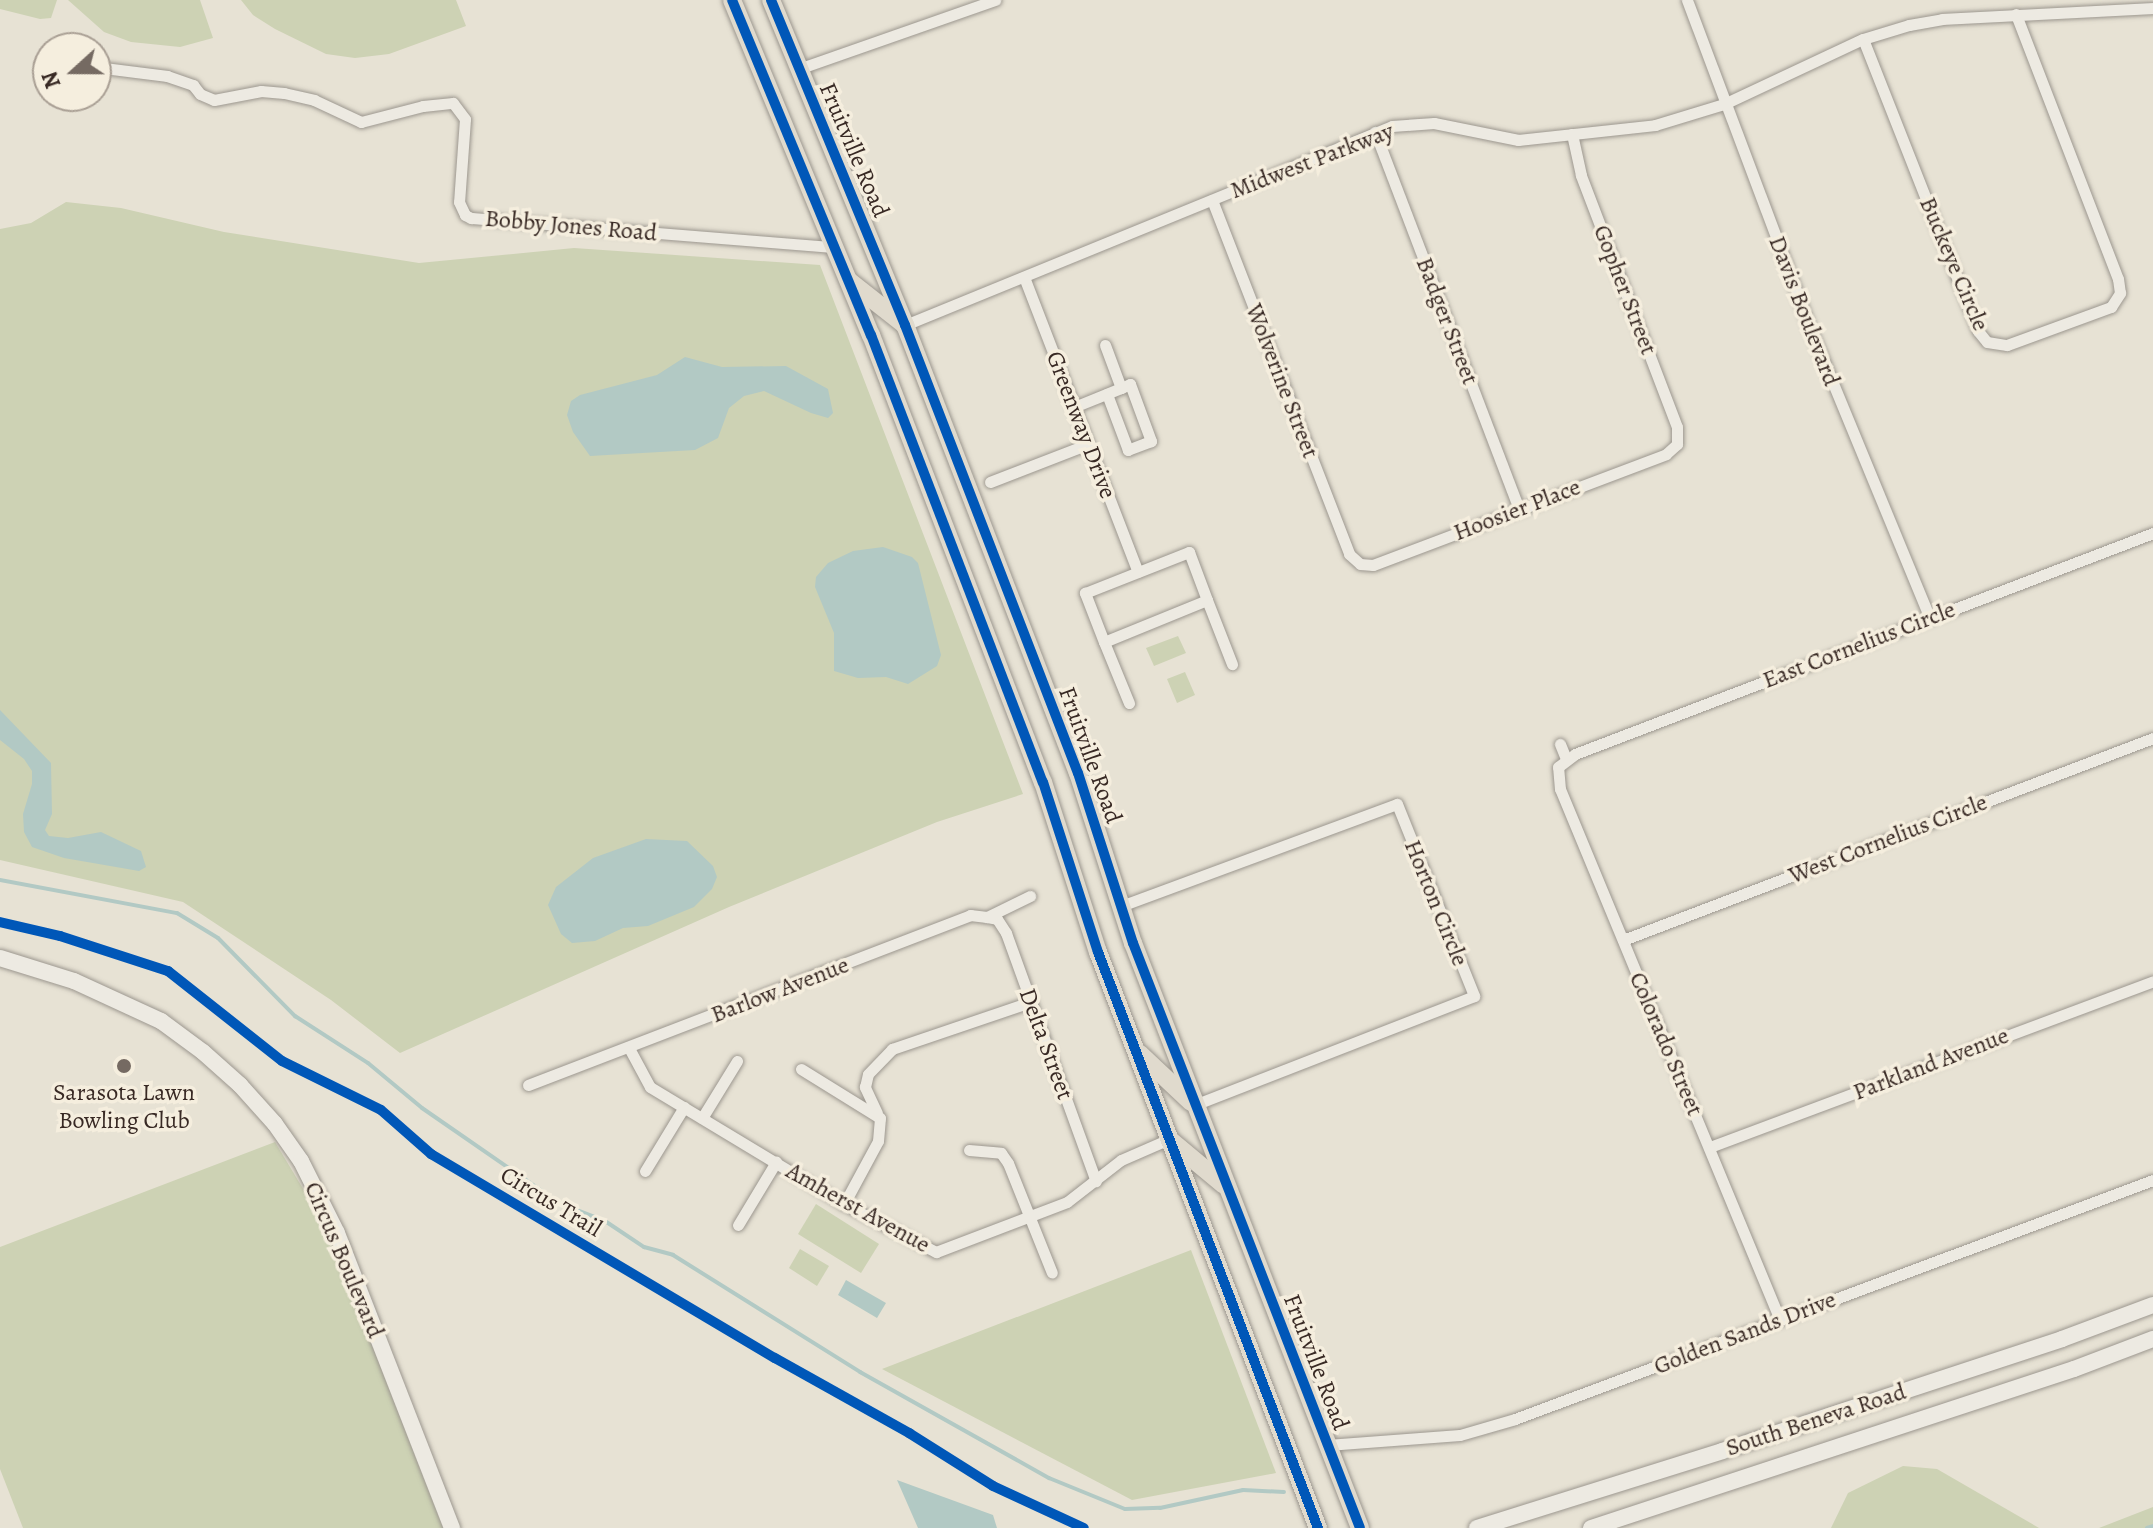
<!DOCTYPE html>
<style>
body{margin:0}
#map{position:relative;width:2153px;height:1528px;overflow:hidden;background:#e7e2d4;font-family:Alegreya,serif}
div>[style]{position:absolute}
[style*='--x']{left:calc(var(--x)*1px);top:calc(var(--y)*1px);width:calc(var(--w)*1px);rotate:calc(var(--a)*1deg)}
.green>*{inset:0;background:#cdd2b4}
.water>*{inset:0;background:#b2c9c4}
.stream>*{height:4px;margin:-2px;padding:0 2px;transform-origin:2px;border-radius:2px;background:#b2c9c4}
.roads{filter:drop-shadow(0 0 2px #9c978f) drop-shadow(0 0 2px #9c978f)}
.street>*{height:11px;margin:-5.5px;padding:0 5.5px;transform-origin:5.5px;border-radius:5.5px;background:#edeae2}
.secondary>*{height:16px;margin:-8px;padding:0 8px;transform-origin:8px;border-radius:8px;background:#edeae2}
.primary>*{height:18px;margin:-9px;padding:0 9px;transform-origin:9px;border-radius:9px;background:#e0dacd}
.cycleway>*{height:10px;margin:-5px;padding:0 5px;transform-origin:5px;border-radius:5px;background:#0057b8}
.dots>*{width:22px;height:22px;translate:-50% -50%;box-sizing:border-box;border:4px solid #f5eede;border-radius:50%}
span{translate:-50% -50%;white-space:nowrap;text-align:center;line-height:1.15;-webkit-text-stroke:7px #f5eede;paint-order:stroke}
.street-label{font-size:24px;color:#382924}
.poi-label{font-size:24px;color:#382924}
.north{position:absolute;left:32px;top:32px;width:80px;height:80px;box-sizing:border-box;background:#f5eede;border:2px solid #a99f94;border-radius:50%;rotate:249deg;font-size:22px;font-weight:700;line-height:32px;text-align:center;color:#382924}
.north::after{content:'';display:block;margin:auto;width:28px;height:36px;background:#756a62;clip-path:polygon(50% 0,100% 100%,50% 72%,0 100%)}
</style>
<div id="map">
<div class="green">
<i style="clip-path:polygon(0 0,57px 0,51px 18px,40px 19px,0 9px)"></i>
<i style="clip-path:polygon(68px 0,200px 0,213px 38px,180px 47px,131px 42px,104px 32px)"></i>
<i style="clip-path:polygon(241px 0,456px 0,466px 26px,389px 54px,355px 58px,326px 54px,275px 29px,253px 15px)"></i>
<i style="clip-path:polygon(66px 202px,121px 208px,224px 232px,419px 263px,574px 248px,820px 265px,1023px 794px,937px 822px,729px 907px,400px 1053px,331px 1000px,183px 902px,0 860px,0 229px,31px 223px)"></i>
<i style="clip-path:polygon(1178px 636px,1186px 653px,1154px 666px,1146px 648px)"></i>
<i style="clip-path:polygon(1185px 672px,1195px 695px,1177px 703px,1167px 679px)"></i>
<i style="clip-path:polygon(275px 1142px,326px 1227px,443px 1528px,23px 1528px,0 1469px,0 1247px)"></i>
<i style="clip-path:polygon(816px 1204px,879px 1244px,861px 1273px,798px 1234px)"></i>
<i style="clip-path:polygon(800px 1249px,829px 1266px,817px 1286px,789px 1268px)"></i>
<i style="clip-path:polygon(1191px 1250px,1276px 1473px,1132px 1500px,882px 1369px)"></i>
<i style="clip-path:polygon(1903px 1466px,1937px 1469px,2039px 1528px,1831px 1528px,1848px 1493px)"></i>
<i style="clip-path:polygon(2153px 1507px,2153px 1528px,2099px 1528px)"></i>
</div>
<div class="water">
<i style="clip-path:polygon(685px 357px,722px 367px,786px 366px,828px 389px,833px 413px,828px 418px,811px 413px,764px 391px,744px 396px,729px 408px,718px 438px,695px 450px,590px 456px,573px 432px,567px 415px,571px 401px,580px 395px,657px 375px)"></i>
<i style="clip-path:polygon(883px 547px,912px 557px,918px 563px,941px 655px,937px 666px,908px 684px,886px 677px,858px 678px,834px 671px,834px 633px,815px 587px,816px 577px,828px 563px,853px 551px)"></i>
<i style="clip-path:polygon(0 710px,51px 763px,52px 814px,45px 830px,49px 836px,68px 838px,101px 832px,141px 851px,146px 867px,139px 871px,64px 858px,32px 847px,24px 832px,23px 814px,32px 784px,32px 771px,24px 759px,0 740px)"></i>
<i style="clip-path:polygon(646px 839px,687px 841px,713px 866px,717px 877px,712px 889px,694px 907px,648px 926px,623px 928px,595px 941px,572px 943px,561px 934px,548px 905px,556px 887px,593px 858px)"></i>
<i style="clip-path:polygon(846px 1280px,886px 1303px,877px 1318px,838px 1295px)"></i>
<i style="clip-path:polygon(897px 1480px,993px 1515px,997px 1528px,918px 1528px)"></i>
</div>
<div class="stream">
<i style="--x:0;--y:880;--w:180;--a:10.6"></i>
<i style="--x:177;--y:913;--w:48;--a:31.4"></i>
<i style="--x:218;--y:938;--w:110;--a:45.4"></i>
<i style="--x:295;--y:1016;--w:87;--a:32.8"></i>
<i style="--x:368;--y:1063;--w:70;--a:39.8"></i>
<i style="--x:422;--y:1108;--w:167;--a:34.7"></i>
<i style="--x:559;--y:1203;--w:49;--a:21.4"></i>
<i style="--x:605;--y:1221;--w:47;--a:33.7"></i>
<i style="--x:644;--y:1247;--w:30;--a:15"></i>
<i style="--x:673;--y:1255;--w:221;--a:32"></i>
<i style="--x:860;--y:1372;--w:217;--a:29.3"></i>
<i style="--x:1049;--y:1478;--w:82;--a:22.2"></i>
<i style="--x:1125;--y:1509;--w:35;--a:-2"></i>
<i style="--x:1160;--y:1508;--w:85;--a:-12.2"></i>
<i style="--x:1243;--y:1490;--w:41;--a:2.8"></i>
<i style="--x:2147;--y:1528;--w:6;--a:-18"></i>
</div>
<div class="roads">
<div class="street">
<i style="--x:1687;--y:0;--w:347;--a:69.4"></i>
<i style="--x:1809;--y:325;--w:317;--a:67.6"></i>
<i style="--x:1863;--y:39;--w:314;--a:68.5"></i>
<i style="--x:1978;--y:331;--w:14;--a:51"></i>
<i style="--x:1987;--y:342;--w:20;--a:9"></i>
<i style="--x:2007;--y:345;--w:111;--a:-20.1"></i>
<i style="--x:2111;--y:307;--w:17;--a:-57"></i>
<i style="--x:2120;--y:293;--w:14;--a:-98"></i>
<i style="--x:2118;--y:279;--w:284;--a:-111.1"></i>
<i style="--x:44;--y:64;--w:4;--a:0"></i>
<i style="--x:96;--y:67;--w:72;--a:7.2"></i>
<i style="--x:167;--y:76;--w:28;--a:19"></i>
<i style="--x:193;--y:85;--w:11;--a:52"></i>
<i style="--x:200;--y:94;--w:15;--a:23"></i>
<i style="--x:214;--y:100;--w:48;--a:-10.8"></i>
<i style="--x:261;--y:91;--w:23;--a:5"></i>
<i style="--x:284;--y:93;--w:31;--a:13"></i>
<i style="--x:314;--y:100;--w:52;--a:25.1"></i>
<i style="--x:361;--y:122;--w:64;--a:-14.5"></i>
<i style="--x:423;--y:106;--w:30;--a:-6"></i>
<i style="--x:453;--y:103;--w:20;--a:53"></i>
<i style="--x:465;--y:119;--w:83;--a:94.1"></i>
<i style="--x:459;--y:202;--w:14;--a:65"></i>
<i style="--x:465;--y:215;--w:7;--a:27"></i>
<i style="--x:471;--y:218;--w:364;--a:4.6"></i>
<i style="--x:798;--y:69;--w:209;--a:-19.3"></i>
<i style="--x:1375;--y:132;--w:404;--a:69.1"></i>
<i style="--x:1212;--y:200;--w:380;--a:68.8"></i>
<i style="--x:1349;--y:554;--w:15;--a:42"></i>
<i style="--x:1360;--y:564;--w:13;--a:4"></i>
<i style="--x:1373;--y:565;--w:313;--a:-20.7"></i>
<i style="--x:1666;--y:454;--w:15;--a:-42"></i>
<i style="--x:1677;--y:444;--w:17;--a:-90"></i>
<i style="--x:1677;--y:427;--w:270;--a:-110.9"></i>
<i style="--x:1581;--y:175;--w:42;--a:-102.4"></i>
<i style="--x:1024;--y:277;--w:316;--a:68.9"></i>
<i style="--x:905;--y:325;--w:526;--a:-22.23"></i>
<i style="--x:1392;--y:126;--w:42;--a:-4.1"></i>
<i style="--x:1434;--y:123;--w:86;--a:11.4"></i>
<i style="--x:1518;--y:140;--w:138;--a:-6.2"></i>
<i style="--x:1655;--y:125;--w:72;--a:-16.9"></i>
<i style="--x:1724;--y:104;--w:153;--a:-25.1"></i>
<i style="--x:1863;--y:39;--w:48;--a:-16.9"></i>
<i style="--x:1909;--y:25;--w:34;--a:-10"></i>
<i style="--x:1942;--y:19;--w:211;--a:-3"></i>
<i style="--x:1105;--y:345;--w:46;--a:69.6"></i>
<i style="--x:1074;--y:407;--w:51;--a:-22"></i>
<i style="--x:1121;--y:388;--w:10;--a:-24"></i>
<i style="--x:1130;--y:384;--w:61;--a:69.8"></i>
<i style="--x:1151;--y:441;--w:25;--a:159"></i>
<i style="--x:1128;--y:450;--w:60;--a:-110.6"></i>
<i style="--x:990;--y:482;--w:105;--a:-21.2"></i>
<i style="--x:1189;--y:552;--w:51;--a:69.4"></i>
<i style="--x:1207;--y:600;--w:111;--a:157.8"></i>
<i style="--x:1104;--y:642;--w:53;--a:-111.2"></i>
<i style="--x:1085;--y:593;--w:112;--a:-21.5"></i>
<i style="--x:1207;--y:600;--w:69;--a:68.7"></i>
<i style="--x:1104;--y:642;--w:66;--a:67.7"></i>
<i style="--x:1560;--y:744;--w:16;--a:68"></i>
<i style="--x:1121;--y:906;--w:294;--a:-20.3"></i>
<i style="--x:1397;--y:804;--w:207;--a:68.1"></i>
<i style="--x:1474;--y:996;--w:300;--a:158.7"></i>
<i style="--x:987;--y:917;--w:10;--a:11"></i>
<i style="--x:997;--y:919;--w:17;--a:57"></i>
<i style="--x:1006;--y:933;--w:264;--a:70.1"></i>
<i style="--x:1623;--y:940;--w:567;--a:-20.86"></i>
<i style="--x:629;--y:1048;--w:44;--a:61.7"></i>
<i style="--x:650;--y:1087;--w:227;--a:31.1"></i>
<i style="--x:844;--y:1204;--w:104;--a:27.6"></i>
<i style="--x:936;--y:1252;--w:140;--a:-20.9"></i>
<i style="--x:1067;--y:1202;--w:68;--a:-37.9"></i>
<i style="--x:1121;--y:1160;--w:52;--a:-23.6"></i>
<i style="--x:801;--y:1069;--w:93;--a:31.8"></i>
<i style="--x:880;--y:1118;--w:23;--a:95"></i>
<i style="--x:878;--y:1141;--w:72;--a:118.4"></i>
<i style="--x:528;--y:1085;--w:474;--a:-21"></i>
<i style="--x:970;--y:915;--w:17;--a:7"></i>
<i style="--x:987;--y:917;--w:48;--a:-26"></i>
<i style="--x:877;--y:1113;--w:29;--a:-115"></i>
<i style="--x:865;--y:1087;--w:13;--a:-77"></i>
<i style="--x:868;--y:1074;--w:35;--a:-46"></i>
<i style="--x:892;--y:1049;--w:146;--a:-18.8"></i>
<i style="--x:702;--y:1118;--w:67;--a:-58.4"></i>
<i style="--x:1710;--y:1147;--w:473;--a:-20.5"></i>
<i style="--x:969;--y:1150;--w:32;--a:5"></i>
<i style="--x:1001;--y:1153;--w:12;--a:55"></i>
<i style="--x:1008;--y:1163;--w:118;--a:68.2"></i>
<i style="--x:645;--y:1171;--w:75;--a:-58.6"></i>
<i style="--x:738;--y:1225;--w:74;--a:-58.9"></i>
<i style="--x:1780;--y:1320;--w:575;--a:-112.5"></i>
<i style="--x:1560;--y:789;--w:22;--a:-95"></i>
<i style="--x:1558;--y:767;--w:21;--a:-37"></i>
<i style="--x:1575;--y:754;--w:619;--a:-20.92"></i>
<i style="--x:1327;--y:1445;--w:133;--a:-4.3"></i>
<i style="--x:1460;--y:1435;--w:57;--a:-16.2"></i>
<i style="--x:1515;--y:1419;--w:681;--a:-20.54"></i>
</div>
<div class="secondary">
<i style="--x:0;--y:958;--w:77;--a:17.3"></i>
<i style="--x:74;--y:981;--w:96;--a:24.7"></i>
<i style="--x:161;--y:1021;--w:52;--a:36.4"></i>
<i style="--x:203;--y:1052;--w:50;--a:41.7"></i>
<i style="--x:240;--y:1085;--w:52;--a:48.1"></i>
<i style="--x:275;--y:1124;--w:45;--a:54.9"></i>
<i style="--x:301;--y:1161;--w:80;--a:63.4"></i>
<i style="--x:337;--y:1233;--w:317;--a:68.7"></i>
<i style="--x:1477;--y:1528;--w:257;--a:-17.4"></i>
<i style="--x:1722;--y:1451;--w:358;--a:-18.2"></i>
<i style="--x:2062;--y:1339;--w:97;--a:-20.5"></i>
<i style="--x:1591;--y:1528;--w:508;--a:-18.22"></i>
<i style="--x:2074;--y:1369;--w:85;--a:-20.8"></i>
</div>
<div class="primary">
<i style="--x:732;--y:0;--w:363;--a:67.5"></i>
<i style="--x:871;--y:335;--w:479;--a:69"></i>
<i style="--x:1043;--y:782;--w:179;--a:72.1"></i>
<i style="--x:1098;--y:952;--w:617;--a:69.1"></i>
<i style="--x:771;--y:0;--w:352;--a:67.6"></i>
<i style="--x:905;--y:325;--w:480;--a:68.9"></i>
<i style="--x:1078;--y:773;--w:179;--a:72.1"></i>
<i style="--x:1133;--y:943;--w:627;--a:68.79"></i>
<i style="--x:849;--y:281;--w:71;--a:38.2"></i>
<i style="--x:1140;--y:1054;--w:70;--a:43.3"></i>
<i style="--x:1170;--y:1140;--w:70;--a:39.8"></i>
</div>
</div>
<div class="cycleway">
<i style="--x:732;--y:0;--w:363;--a:67.5"></i>
<i style="--x:871;--y:335;--w:479;--a:69"></i>
<i style="--x:1043;--y:782;--w:179;--a:72.1"></i>
<i style="--x:1098;--y:952;--w:617;--a:69.1"></i>
<i style="--x:771;--y:0;--w:352;--a:67.6"></i>
<i style="--x:905;--y:325;--w:480;--a:68.9"></i>
<i style="--x:1078;--y:773;--w:179;--a:72.1"></i>
<i style="--x:1133;--y:943;--w:627;--a:68.79"></i>
<i style="--x:0;--y:922;--w:62;--a:13.1"></i>
<i style="--x:60;--y:936;--w:114;--a:18"></i>
<i style="--x:168;--y:971;--w:145;--a:38.3"></i>
<i style="--x:282;--y:1061;--w:110;--a:26.3"></i>
<i style="--x:381;--y:1110;--w:67;--a:41.3"></i>
<i style="--x:431;--y:1154;--w:400;--a:30.7"></i>
<i style="--x:775;--y:1358;--w:154;--a:29.2"></i>
<i style="--x:909;--y:1433;--w:99;--a:32.2"></i>
<i style="--x:993;--y:1486;--w:100;--a:24.8"></i>
</div>
<div class="dots">
<i style="left:124px;top:1066px;background:#756a62"></i>
</div>
<div class="street-label">
<span style="left:854px;top:150px;rotate:67deg">Fruitville Road</span>
<span style="left:1312px;top:161px;rotate:-21deg">Midwest Parkway</span>
<span style="left:571px;top:226px;rotate:5deg">Bobby Jones Road</span>
<span style="left:1954px;top:264px;rotate:67deg">Buckeye Circle</span>
<span style="left:1625px;top:290px;rotate:69deg">Gopher Street</span>
<span style="left:1804px;top:311px;rotate:69deg">Davis Boulevard</span>
<span style="left:1447px;top:321px;rotate:69deg">Badger Street</span>
<span style="left:1282px;top:381px;rotate:69deg">Wolverine Street</span>
<span style="left:1081px;top:425px;rotate:69deg">Greenway Drive</span>
<span style="left:1517px;top:510px;rotate:-21deg">Hoosier Place</span>
<span style="left:1859px;top:645px;rotate:-21deg">East Cornelius Circle</span>
<span style="left:1090px;top:755px;rotate:70deg">Fruitville Road</span>
<span style="left:1888px;top:839px;rotate:-21deg">West Cornelius Circle</span>
<span style="left:1436px;top:903px;rotate:68deg">Horton Circle</span>
<span style="left:780px;top:990px;rotate:-21deg">Barlow Avenue</span>
<span style="left:1046px;top:1044px;rotate:70deg">Delta Street</span>
<span style="left:1666px;top:1044px;rotate:67deg">Colorado Street</span>
<span style="left:1931px;top:1064px;rotate:-21deg">Parkland Avenue</span>
<span style="left:551px;top:1202px;rotate:31deg">Circus Trail</span>
<span style="left:858px;top:1208px;rotate:29deg">Amherst Avenue</span>
<span style="left:344px;top:1260px;rotate:67deg">Circus Boulevard</span>
<span style="left:1745px;top:1333px;rotate:-21deg">Golden Sands Drive</span>
<span style="left:1316px;top:1362px;rotate:69deg">Fruitville Road</span>
<span style="left:1816px;top:1420px;rotate:-18deg">South Beneva Road</span>
</div>
<div class="poi-label">
<span style="left:124px;top:1107px">Sarasota Lawn<br>Bowling Club</span>
</div>
<div class="north">N</div>
</div>
